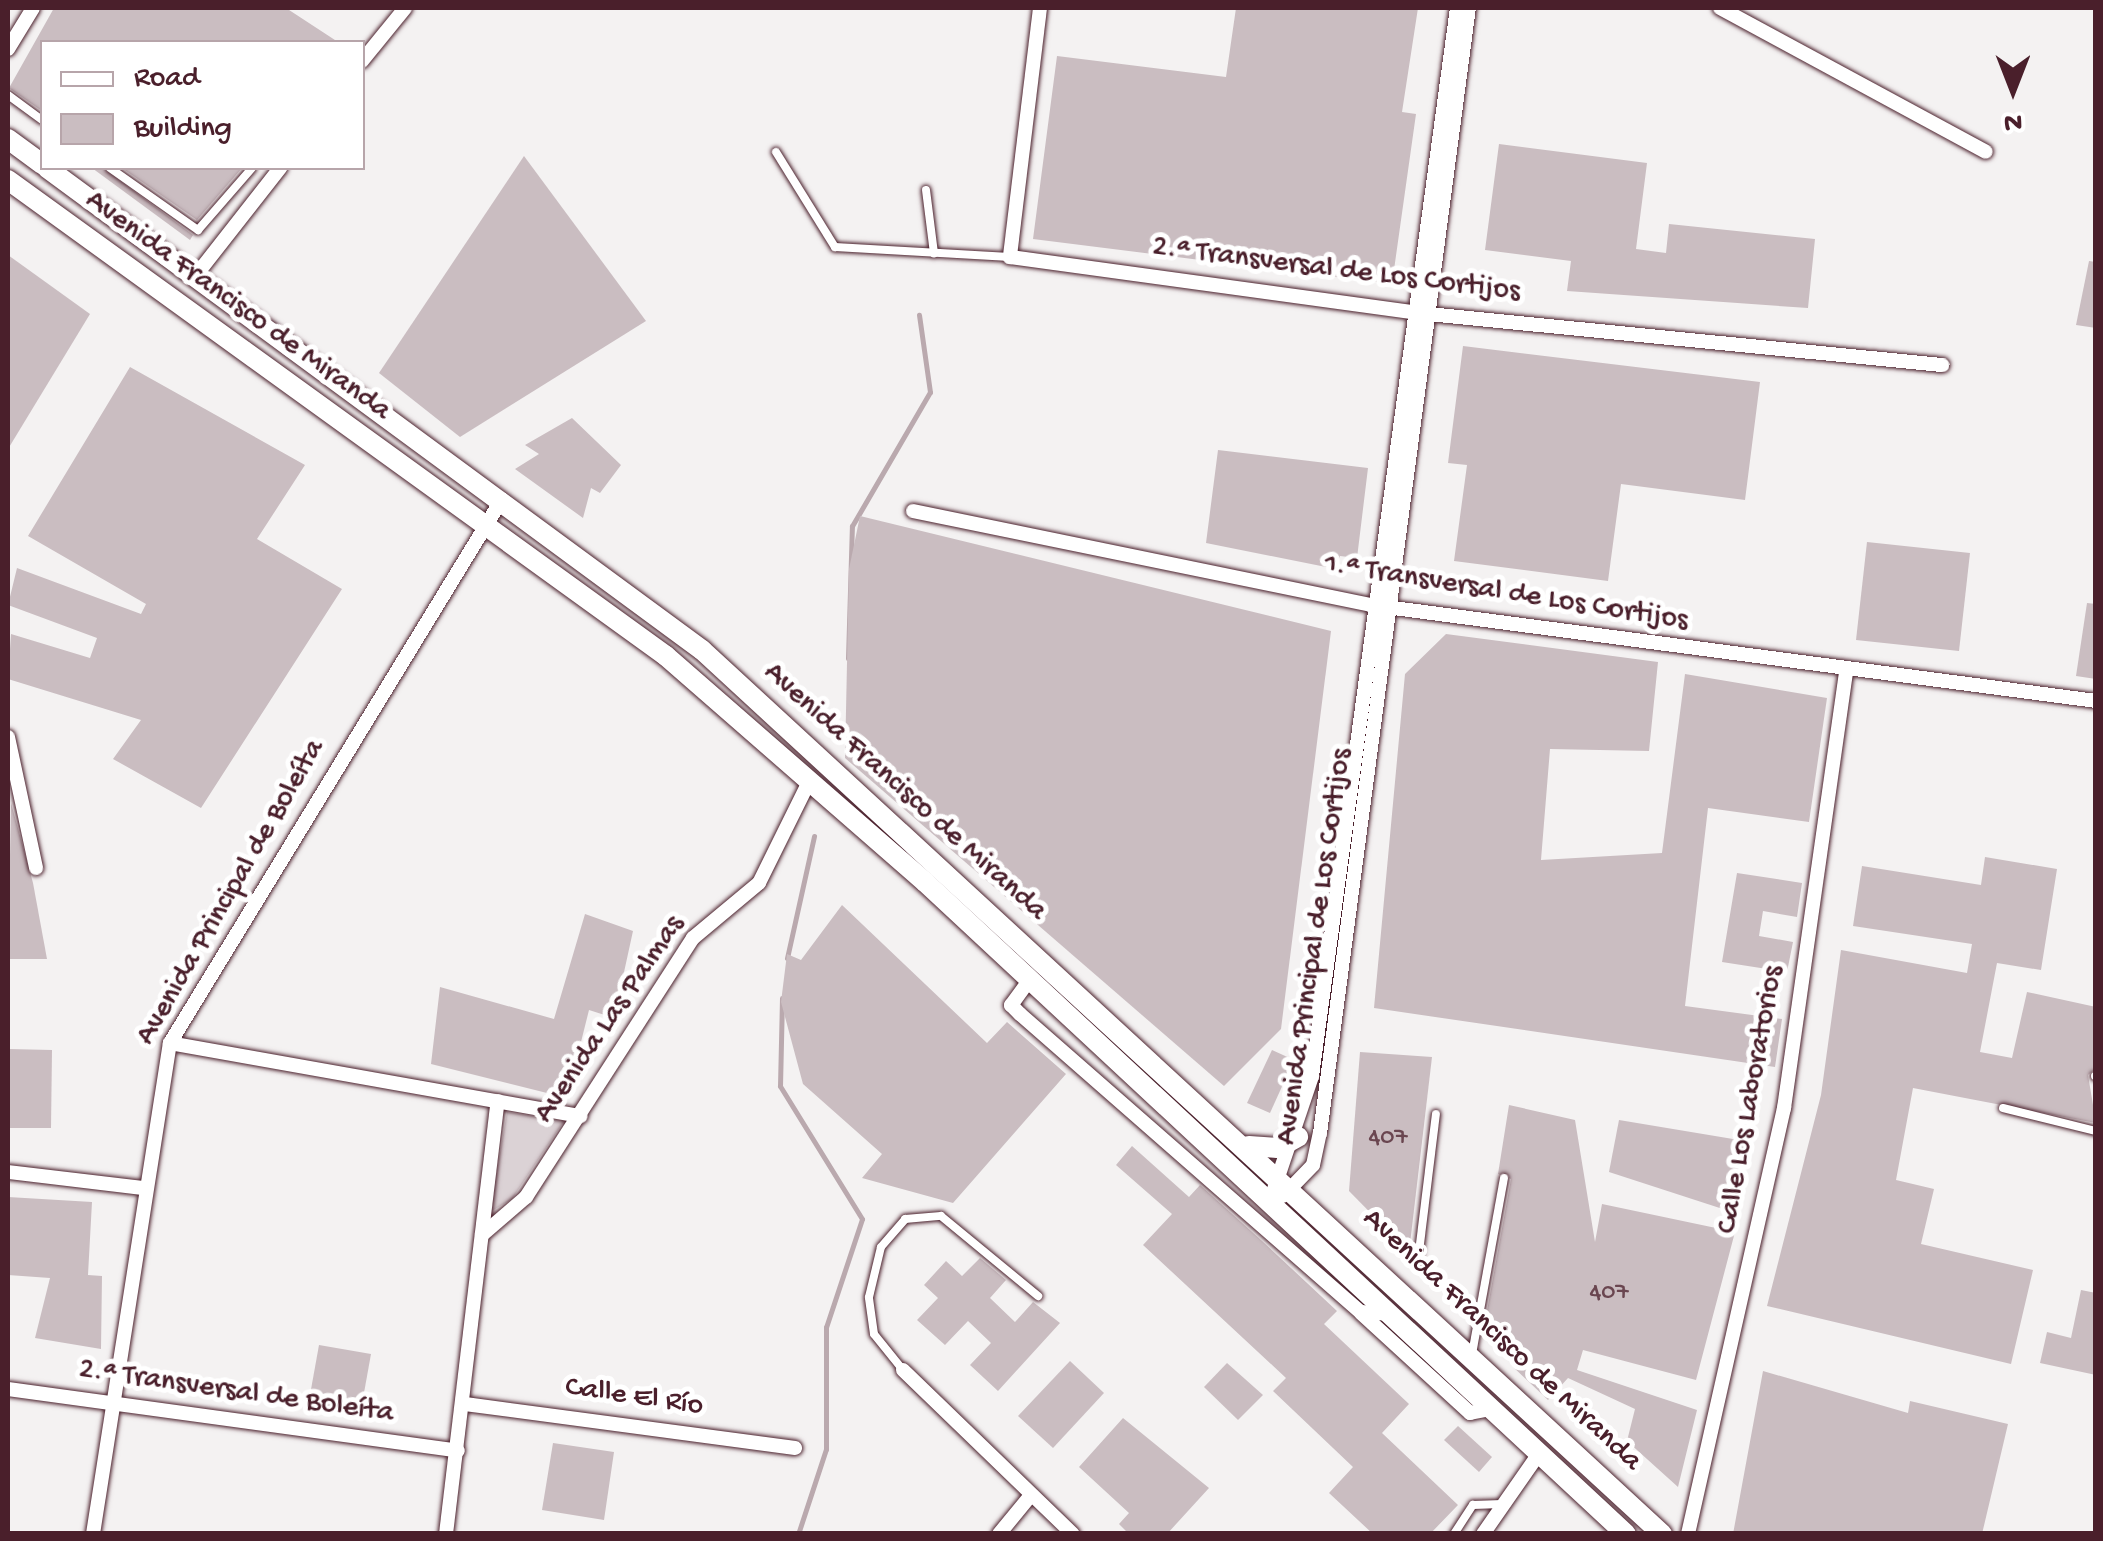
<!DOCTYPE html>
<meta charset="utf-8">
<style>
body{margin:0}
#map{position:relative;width:2103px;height:1541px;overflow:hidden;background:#f4f2f2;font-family:"Gochi Hand",sans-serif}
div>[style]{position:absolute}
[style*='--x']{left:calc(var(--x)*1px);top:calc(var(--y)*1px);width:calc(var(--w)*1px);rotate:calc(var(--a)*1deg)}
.green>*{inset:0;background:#dbd2d5}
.stream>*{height:5px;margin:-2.5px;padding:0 2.5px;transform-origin:2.5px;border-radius:2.5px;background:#baa9ae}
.building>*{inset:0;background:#cabdc1}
.roads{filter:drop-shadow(0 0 2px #4a1f2b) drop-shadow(0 0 2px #4a1f2b)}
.service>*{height:8px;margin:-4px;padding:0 4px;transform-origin:4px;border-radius:4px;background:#fff}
.minor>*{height:14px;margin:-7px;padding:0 7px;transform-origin:7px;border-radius:7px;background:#fff}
.secondary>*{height:20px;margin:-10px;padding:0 10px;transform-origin:10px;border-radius:10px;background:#fff}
span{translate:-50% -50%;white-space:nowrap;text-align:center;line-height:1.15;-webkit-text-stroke:10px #fff;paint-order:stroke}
.number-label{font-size:25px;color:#6a4650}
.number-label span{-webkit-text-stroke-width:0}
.street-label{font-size:30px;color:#4a1f2b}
.frame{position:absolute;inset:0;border:10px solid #4a1f2b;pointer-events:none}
.legend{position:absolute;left:40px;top:40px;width:325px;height:130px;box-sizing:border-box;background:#fff;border:2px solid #b7a5aa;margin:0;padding:12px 18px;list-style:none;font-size:30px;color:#4a1f2b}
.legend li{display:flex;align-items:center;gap:20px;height:50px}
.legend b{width:50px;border:2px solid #b7a5aa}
.north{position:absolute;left:1963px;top:40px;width:100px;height:100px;-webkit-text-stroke:8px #fff;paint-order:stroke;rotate:180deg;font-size:28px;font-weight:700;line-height:40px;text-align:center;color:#4a1f2b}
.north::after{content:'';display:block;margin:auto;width:35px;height:45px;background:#4a1f2b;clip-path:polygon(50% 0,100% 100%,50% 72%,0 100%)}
</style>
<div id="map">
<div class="green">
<i style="clip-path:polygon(507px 1112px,564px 1121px,512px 1199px,490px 1212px)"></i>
</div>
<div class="stream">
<i style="--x:848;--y:658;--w:132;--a:-88.3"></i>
<i style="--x:852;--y:526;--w:155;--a:-59.8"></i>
<i style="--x:930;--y:392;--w:78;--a:-98.1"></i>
<i style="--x:787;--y:958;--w:125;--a:-77.5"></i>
<i style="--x:782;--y:998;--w:88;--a:91.3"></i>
<i style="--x:780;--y:1086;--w:156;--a:58.3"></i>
<i style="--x:862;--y:1219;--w:114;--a:108.4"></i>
<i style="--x:826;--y:1327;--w:122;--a:90"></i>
<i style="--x:826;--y:1449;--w:89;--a:108.2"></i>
</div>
<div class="building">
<i style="clip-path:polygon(54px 8px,286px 8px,338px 42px,42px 42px,42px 111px,9px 88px)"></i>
<i style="clip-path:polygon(1236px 8px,1418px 8px,1402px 112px,1416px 114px,1392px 284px,1033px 239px,1057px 56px,1226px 77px)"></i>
<i style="clip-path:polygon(1499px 144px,1647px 163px,1636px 249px,1666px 253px,1669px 224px,1815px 239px,1808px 308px,1567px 291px,1571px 261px,1485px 250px)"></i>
<i style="clip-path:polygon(524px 156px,646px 321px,460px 437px,379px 373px)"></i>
<i style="clip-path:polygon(92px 168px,103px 168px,193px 235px,190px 240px)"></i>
<i style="clip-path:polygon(122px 168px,242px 168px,197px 220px)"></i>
<i style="clip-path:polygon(8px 255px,90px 314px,8px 449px)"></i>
<i style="clip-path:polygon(2089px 261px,2096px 262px,2096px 328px,2076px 325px)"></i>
<i style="clip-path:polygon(1463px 346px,1760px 382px,1745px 500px,1621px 484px,1608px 581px,1454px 561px,1467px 465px,1448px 463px)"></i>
<i style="clip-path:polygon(130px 367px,305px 465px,257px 539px,342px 589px,201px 808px,113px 759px,141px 720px,8px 679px,11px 634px,90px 658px,97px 638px,8px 605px,17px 568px,141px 614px,146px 604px,28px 536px)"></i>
<i style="clip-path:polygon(572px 418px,621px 465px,600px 493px,591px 488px,583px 518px,515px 469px,539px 454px,525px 445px)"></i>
<i style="clip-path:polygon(1218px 450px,1368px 468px,1357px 558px,1340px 556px,1336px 569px,1206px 543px)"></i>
<i style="clip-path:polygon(860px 516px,1331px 631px,1281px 1029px,1224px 1086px,845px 758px,849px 569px)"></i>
<i style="clip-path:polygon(1867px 542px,1970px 553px,1959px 651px,1856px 640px)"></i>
<i style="clip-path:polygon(2087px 603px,2096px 604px,2096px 679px,2076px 676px)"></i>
<i style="clip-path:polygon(1446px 634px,1658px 662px,1649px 751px,1550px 749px,1541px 860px,1662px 853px,1685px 674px,1827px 698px,1809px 822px,1708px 808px,1685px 1006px,1782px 1019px,1775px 1067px,1374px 1008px,1405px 674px)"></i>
<i style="clip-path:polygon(11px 803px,33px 883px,47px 959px,8px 959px)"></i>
<i style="clip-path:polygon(1985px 857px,2057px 869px,2041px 970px,1997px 963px,1980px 1052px,2012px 1058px,2027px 992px,2096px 1007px,2096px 1068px,2088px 1075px,2096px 1123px,1913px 1088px,1896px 1180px,1934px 1189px,1921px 1244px,2033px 1270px,2011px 1364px,1767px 1306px,1821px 1095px,1841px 950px,1967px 973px,1972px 944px,1853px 926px,1862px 866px,1981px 885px)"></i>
<i style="clip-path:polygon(1737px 873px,1802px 883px,1797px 917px,1763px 911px,1759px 936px,1793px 942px,1787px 972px,1722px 962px)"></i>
<i style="clip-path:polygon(842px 905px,987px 1043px,1007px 1022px,1066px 1074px,953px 1203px,862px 1178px,882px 1154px,803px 1084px,781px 1002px,787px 954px,801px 960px)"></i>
<i style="clip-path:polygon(585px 914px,633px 931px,614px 1018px,589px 1010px,567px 1098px,431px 1064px,440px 987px,554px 1019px)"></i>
<i style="clip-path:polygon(8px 1049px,52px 1050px,51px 1128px,8px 1128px)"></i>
<i style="clip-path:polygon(1272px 1050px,1294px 1060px,1270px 1113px,1247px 1103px)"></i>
<i style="clip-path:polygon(1360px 1052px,1432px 1057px,1409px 1252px,1349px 1191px)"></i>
<i style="clip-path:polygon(1509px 1105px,1575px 1120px,1595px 1242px,1602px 1204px,1735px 1232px,1696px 1380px,1583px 1350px,1577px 1370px,1697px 1410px,1678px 1487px,1627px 1441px,1635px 1409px,1568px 1378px,1548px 1400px,1511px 1365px,1525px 1351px,1485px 1322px,1511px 1179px,1498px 1174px)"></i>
<i style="clip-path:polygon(1619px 1120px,1745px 1141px,1729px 1211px,1609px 1172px)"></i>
<i style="clip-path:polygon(1132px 1146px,1189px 1197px,1200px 1185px,1261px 1240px,1337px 1311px,1324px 1324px,1409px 1404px,1382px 1433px,1458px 1505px,1430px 1534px,1373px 1534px,1329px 1493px,1353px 1467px,1273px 1391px,1286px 1378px,1143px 1245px,1172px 1214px,1116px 1165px)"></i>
<i style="clip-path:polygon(8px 1197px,92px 1202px,88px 1275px,102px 1276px,101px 1349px,35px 1338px,50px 1278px,8px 1275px)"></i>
<i style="clip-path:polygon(980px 1258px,1006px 1280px,990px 1298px,1015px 1322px,1033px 1302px,1060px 1323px,998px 1391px,970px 1365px,991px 1343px,968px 1321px,945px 1345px,917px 1320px,938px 1298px,924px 1285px,946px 1261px,962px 1276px)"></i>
<i style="clip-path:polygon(2081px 1290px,2096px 1293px,2096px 1375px,2040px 1363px,2047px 1332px,2071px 1338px)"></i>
<i style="clip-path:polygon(319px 1345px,371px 1354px,360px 1415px,308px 1406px)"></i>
<i style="clip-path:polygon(1070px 1361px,1104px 1393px,1053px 1448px,1018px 1416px)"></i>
<i style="clip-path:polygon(1227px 1363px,1263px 1395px,1238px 1420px,1204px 1387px)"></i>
<i style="clip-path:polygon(1763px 1371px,1908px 1413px,1910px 1401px,2008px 1424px,1982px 1534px,1733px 1534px)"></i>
<i style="clip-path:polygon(1123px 1418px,1209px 1488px,1167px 1534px,1129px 1534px,1119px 1524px,1129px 1513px,1079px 1467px)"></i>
<i style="clip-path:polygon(1458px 1426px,1492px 1457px,1479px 1472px,1444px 1440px)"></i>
<i style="clip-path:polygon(553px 1443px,614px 1452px,604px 1520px,542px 1510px)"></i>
</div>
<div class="roads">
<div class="service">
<i style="--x:8;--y:95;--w:42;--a:36.3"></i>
<i style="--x:776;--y:152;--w:112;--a:58.2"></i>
<i style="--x:835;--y:247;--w:175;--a:3.3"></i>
<i style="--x:110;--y:168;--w:108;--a:35.2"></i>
<i style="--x:198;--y:230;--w:82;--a:-48.9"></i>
<i style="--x:926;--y:190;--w:64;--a:82.8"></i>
<i style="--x:2095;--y:1076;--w:1;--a:0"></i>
<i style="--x:2003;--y:1108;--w:96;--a:13.9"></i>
<i style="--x:1418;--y:1260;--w:147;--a:-83"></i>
<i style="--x:1472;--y:1354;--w:179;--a:-79.7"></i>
<i style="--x:903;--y:1370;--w:46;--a:-128.9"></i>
<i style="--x:874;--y:1334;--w:37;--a:-98"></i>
<i style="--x:869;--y:1297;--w:51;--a:-76.5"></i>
<i style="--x:881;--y:1247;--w:37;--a:-49"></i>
<i style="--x:905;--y:1219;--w:36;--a:-5"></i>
<i style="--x:941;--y:1216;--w:126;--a:39.5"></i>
<i style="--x:1454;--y:1534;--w:35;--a:-57"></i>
<i style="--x:1473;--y:1505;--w:29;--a:-2"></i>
</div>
<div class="minor">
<i style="--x:1040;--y:8;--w:251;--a:96.9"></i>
<i style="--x:1010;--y:257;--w:422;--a:7.8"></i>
<i style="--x:1428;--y:314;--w:517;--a:5.67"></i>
<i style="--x:1720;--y:8;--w:302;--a:28.4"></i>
<i style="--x:8;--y:49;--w:48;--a:-58.6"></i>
<i style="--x:362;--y:61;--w:68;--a:-50.9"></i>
<i style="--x:197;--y:274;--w:135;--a:-51.9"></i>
<i style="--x:913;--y:511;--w:468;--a:11.6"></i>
<i style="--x:1371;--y:605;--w:731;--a:7.54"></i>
<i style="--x:8;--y:737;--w:134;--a:77.9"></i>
<i style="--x:1028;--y:982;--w:29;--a:126"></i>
<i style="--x:1011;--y:1005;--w:13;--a:45"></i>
<i style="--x:1020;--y:1014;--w:453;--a:41.2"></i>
<i style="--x:1361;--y:1312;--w:27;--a:4"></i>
<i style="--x:170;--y:1043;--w:417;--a:10.1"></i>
<i style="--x:8;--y:1172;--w:135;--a:6.8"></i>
<i style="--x:1283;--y:1196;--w:43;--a:-45.9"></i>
<i style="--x:1313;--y:1165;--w:33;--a:-78"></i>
<i style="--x:1320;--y:1133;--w:1135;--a:-82.46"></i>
<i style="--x:1269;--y:1204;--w:135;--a:-71.4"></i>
<i style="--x:1312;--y:1076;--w:1078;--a:-82.27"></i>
<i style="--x:482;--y:1235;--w:58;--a:-40.8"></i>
<i style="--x:526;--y:1197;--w:308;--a:-57.2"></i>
<i style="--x:693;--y:938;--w:86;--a:-39.8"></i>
<i style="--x:759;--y:883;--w:113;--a:-63.7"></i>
<i style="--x:1361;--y:1313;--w:148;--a:42.5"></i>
<i style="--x:1470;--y:1413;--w:20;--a:-11"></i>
<i style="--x:903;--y:1370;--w:236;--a:44"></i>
<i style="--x:8;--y:1389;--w:454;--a:7.8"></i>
<i style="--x:465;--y:1404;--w:333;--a:7.6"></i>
<i style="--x:93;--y:1534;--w:497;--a:-81.1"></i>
<i style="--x:170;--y:1043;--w:637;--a:-58.6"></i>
<i style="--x:446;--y:1534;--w:436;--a:-83.2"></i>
<i style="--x:999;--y:1534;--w:50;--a:-50.6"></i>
<i style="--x:1483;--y:1534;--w:100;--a:-55.2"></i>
<i style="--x:1688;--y:1534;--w:437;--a:-77.3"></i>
<i style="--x:1784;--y:1108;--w:440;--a:-81.9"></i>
</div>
<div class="secondary">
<i style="--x:8;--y:139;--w:42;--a:36.3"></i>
<i style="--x:47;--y:168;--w:813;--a:36.35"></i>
<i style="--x:702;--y:650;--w:1305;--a:42.64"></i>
<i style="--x:8;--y:180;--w:812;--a:35.88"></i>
<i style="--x:666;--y:656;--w:344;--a:41.1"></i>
<i style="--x:925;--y:882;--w:957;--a:42.93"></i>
<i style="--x:1249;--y:1146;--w:29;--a:4"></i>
<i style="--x:1278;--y:1148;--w:23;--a:-29"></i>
</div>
</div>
<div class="number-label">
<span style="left:1388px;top:1139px">407</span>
<span style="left:1609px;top:1294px">407</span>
</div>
<div class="street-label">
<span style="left:1336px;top:271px;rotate:7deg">2.ª Transversal de Los Cortijos</span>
<span style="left:237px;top:307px;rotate:36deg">Avenida Francisco de Miranda</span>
<span style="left:1506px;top:594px;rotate:9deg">1.ª Transversal de Los Cortijos</span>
<span style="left:904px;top:793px;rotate:42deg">Avenida Francisco de Miranda</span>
<span style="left:232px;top:893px;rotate:-60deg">Avenida Principal de Boleíta</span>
<span style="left:1316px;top:947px;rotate:-82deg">Avenida Principal de Los Cortijos</span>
<span style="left:611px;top:1020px;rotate:-56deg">Avenida Las Palmas</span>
<span style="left:1752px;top:1100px;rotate:-80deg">Calle Los Laboratorios</span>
<span style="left:1501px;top:1341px;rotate:43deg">Avenida Francisco de Miranda</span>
<span style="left:236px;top:1393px;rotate:8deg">2.ª Transversal de Boleíta</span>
<span style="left:634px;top:1398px;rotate:8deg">Calle El Río</span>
</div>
<div class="frame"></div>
<ul class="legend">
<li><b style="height:12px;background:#fff"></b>Road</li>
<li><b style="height:28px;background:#cabdc1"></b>Building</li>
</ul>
<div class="north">N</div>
</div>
